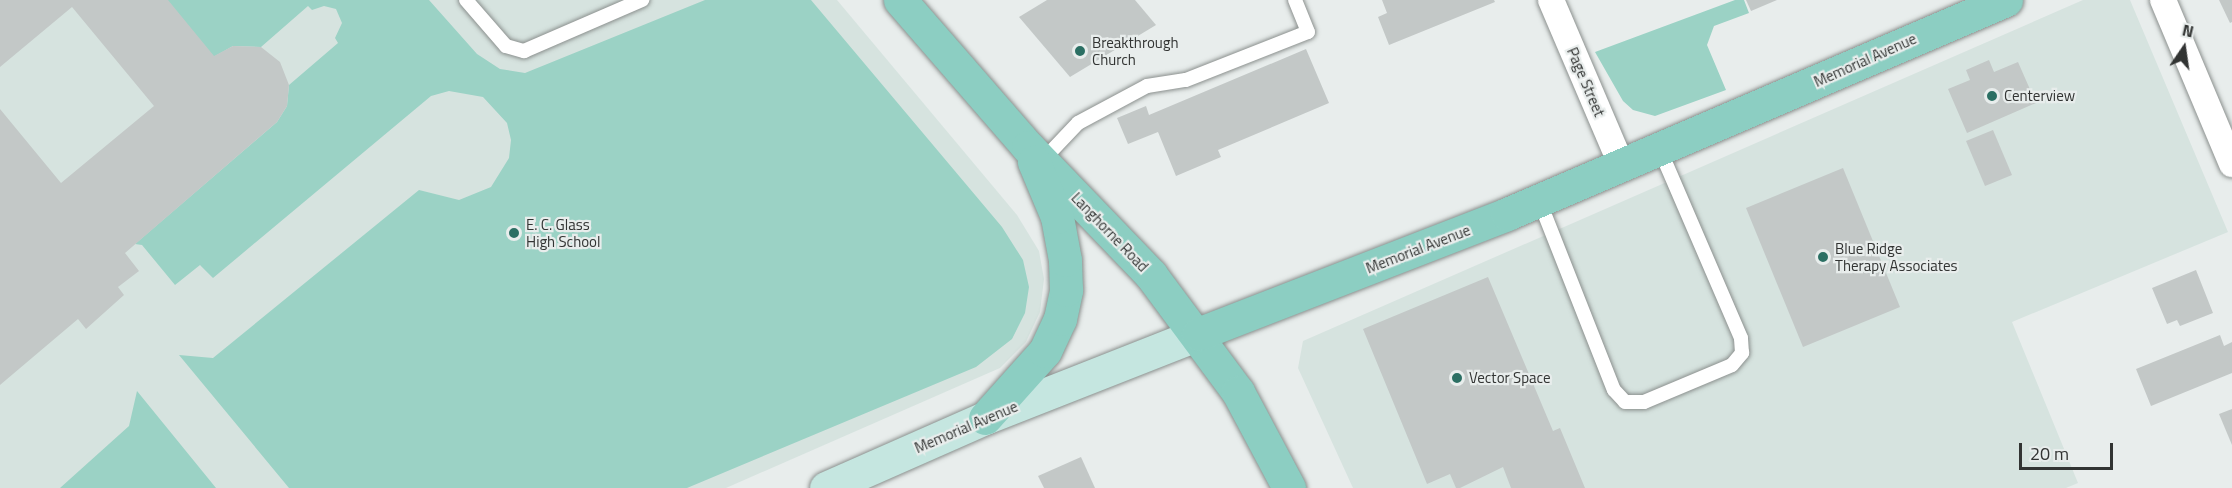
<!DOCTYPE html>
<style>
body{margin:0}
#map{position:relative;width:2232px;height:488px;overflow:hidden;background:#e8edec;font-family:"Titillium Web",sans-serif}
div>[style]{position:absolute}
[style*='--x']{left:calc(var(--x)*1px);top:calc(var(--y)*1px);width:calc(var(--w)*1px);rotate:calc(var(--a)*1deg)}
.built>*{inset:0;background:#d6e3df}
.green>*{inset:0;background:#9bd2c5}
.building>*{inset:0;background:#c3c8c7}
.roads{filter:drop-shadow(0 0 2px #8b908e) drop-shadow(0 0 2px #8b908e)}
.lane>*{height:14px;margin:-7px;padding:0 7px;transform-origin:7px;border-radius:7px;background:#fff}
.street>*{height:26px;margin:-13px;padding:0 13px;transform-origin:13px;border-radius:13px;background:#fff}
.secondary>*{height:33px;margin:-16.5px;padding:0 16.5px;transform-origin:16.5px;border-radius:16.5px;background:#c5e6e0}
.primary>*{height:33px;margin:-16.5px;padding:0 16.5px;transform-origin:16.5px;border-radius:16.5px;background:#8ccec2}
.dots>*{width:16px;height:16px;translate:-50% -50%;box-sizing:border-box;border:3px solid #e8edec;border-radius:50%}
span{translate:-50% -50%;white-space:nowrap;text-align:center;line-height:1.15;-webkit-text-stroke:4.5px #e8edec;paint-order:stroke}
.poi-label{font-size:15px;color:#323433}
.left{translate:0 -50%;text-align:left}
.street-label{font-size:15px;color:#323433}
.north{position:absolute;left:2154px;top:18px;width:60px;height:60px;-webkit-text-stroke:4px #e8edec;paint-order:stroke;rotate:13deg;font-size:16px;font-weight:700;line-height:24px;text-align:center;color:#323433}
.north::after{content:'';display:block;margin:auto;width:21px;height:27px;background:#323433;clip-path:polygon(50% 0,100% 100%,50% 72%,0 100%)}
.scale{position:absolute;left:2019px;top:443px;width:94px;height:27px;box-sizing:border-box;border:3px solid #323433;border-top:0;padding-left:8px;font-size:18px;line-height:21px;white-space:nowrap;color:#323433;-webkit-text-stroke:4px #e8edec;paint-order:stroke}
</style>
<div id="map">
<div class="built">
<i style="clip-path:polygon(0 0,837px 0,1017px 215px,1039px 251px,1044px 279px,1040px 312px,1026px 342px,1000px 368px,726px 488px,0 488px)"></i>
<i style="clip-path:polygon(2083px 0,2130px 0,2228px 232px,2012px 322px,2078px 483px,2066px 488px,1353px 488px,1298px 368px,1303px 341px)"></i>
</div>
<div class="green">
<i style="clip-path:polygon(166px 0,429px 0,477px 54px,500px 69px,525px 73px,705px 0,811px 0,1002px 227px,1023px 260px,1029px 287px,1025px 313px,1012px 339px,976px 367px,687px 488px,289px 488px,179px 355px,213px 358px,419px 190px,459px 200px,491px 187px,509px 158px,511px 140px,507px 123px,483px 97px,449px 91px,431px 96px,213px 278px,200px 265px,175px 285px,142px 245px,135px 244px,277px 122px,287px 106px,289px 85px,338px 43px,335px 38px,342px 23px,336px 9px,324px 6px,312px 10px,308px 6px,261px 47px,233px 46px,208px 60px)"></i>
<i style="clip-path:polygon(1735px 0,1744px 0,1749px 13px,1714px 26px,1707px 45px,1726px 90px,1655px 116px,1633px 110px,1623px 101px,1595px 52px)"></i>
<i style="clip-path:polygon(137px 391px,216px 488px,60px 488px,129px 426px)"></i>
</div>
<div class="building">
<i style="clip-path:polygon(0 0,168px 0,214px 56px,233px 46px,261px 47px,280px 62px,289px 85px,287px 106px,277px 122px,125px 253px,139px 271px,118px 287px,124px 295px,86px 329px,78px 319px,0 385px,0 109px,61px 183px,154px 106px,72px 7px,0 67px)"></i>
<i style="clip-path:polygon(1047px 0,1135px 0,1156px 25px,1070px 77px,1019px 17px)"></i>
<i style="clip-path:polygon(1382px 0,1494px 0,1495px 2px,1389px 45px,1378px 17px,1387px 13px)"></i>
<i style="clip-path:polygon(1746px 0,1777px 0,1751px 11px)"></i>
<i style="clip-path:polygon(2219px 0,2232px 0,2232px 22px,2230px 23px)"></i>
<i style="clip-path:polygon(1306px 49px,1329px 103px,1218px 150px,1221px 157px,1176px 176px,1158px 132px,1128px 144px,1117px 118px,1146px 106px,1149px 115px)"></i>
<i style="clip-path:polygon(1989px 60px,1994px 72px,2018px 62px,2036px 103px,1967px 133px,1948px 89px,1970px 80px,1966px 70px)"></i>
<i style="clip-path:polygon(1993px 130px,2012px 175px,1985px 186px,1966px 141px)"></i>
<i style="clip-path:polygon(1843px 168px,1900px 307px,1803px 347px,1746px 208px)"></i>
<i style="clip-path:polygon(2196px 270px,2213px 313px,2180px 326px,2177px 320px,2167px 324px,2152px 288px)"></i>
<i style="clip-path:polygon(1488px 277px,1553px 431px,1560px 428px,1585px 488px,1511px 488px,1503px 467px,1460px 488px,1456px 488px,1450px 474px,1427px 484px,1363px 329px)"></i>
<i style="clip-path:polygon(2220px 335px,2224px 346px,2232px 342px,2232px 373px,2151px 406px,2136px 369px)"></i>
<i style="clip-path:polygon(2232px 409px,2232px 445px,2219px 414px)"></i>
<i style="clip-path:polygon(1081px 457px,1095px 488px,1044px 488px,1038px 476px)"></i>
</div>
<div class="roads">
<div class="lane">
<i style="--x:466;--y:0;--w:61;--a:49"></i>
<i style="--x:506;--y:46;--w:19;--a:16"></i>
<i style="--x:524;--y:51;--w:129;--a:-23.4"></i>
<i style="--x:1042;--y:161;--w:52;--a:-46.5"></i>
<i style="--x:1078;--y:123;--w:78;--a:-28.2"></i>
<i style="--x:1147;--y:86;--w:39;--a:-9"></i>
<i style="--x:1186;--y:80;--w:131;--a:-21.5"></i>
<i style="--x:1308;--y:32;--w:35;--a:-112"></i>
<i style="--x:1539;--y:200;--w:204;--a:68.5"></i>
<i style="--x:1614;--y:390;--w:16;--a:47"></i>
<i style="--x:1625;--y:402;--w:19;--a:0"></i>
<i style="--x:1644;--y:402;--w:95;--a:-22.8"></i>
<i style="--x:1732;--y:365;--w:16;--a:-50"></i>
<i style="--x:1742;--y:353;--w:15;--a:-94"></i>
<i style="--x:1741;--y:338;--w:207;--a:-113.3"></i>
</div>
<div class="street">
<i style="--x:1551;--y:0;--w:178;--a:66.9"></i>
<i style="--x:2163;--y:0;--w:178;--a:67.2"></i>
</div>
<div class="secondary">
<i style="--x:826;--y:488;--w:174;--a:-23.8"></i>
<i style="--x:985;--y:418;--w:229;--a:-21.5"></i>
</div>
<div class="primary">
<i style="--x:900;--y:0;--w:195;--a:49"></i>
<i style="--x:1028;--y:147;--w:178;--a:46.1"></i>
<i style="--x:1151;--y:275;--w:146;--a:53.4"></i>
<i style="--x:1238;--y:392;--w:109;--a:62"></i>
<i style="--x:1198;--y:334;--w:331;--a:-21.2"></i>
<i style="--x:1507;--y:214;--w:543;--a:-23.21"></i>
<i style="--x:985;--y:418;--w:90;--a:-48.2"></i>
<i style="--x:1045;--y:351;--w:35;--a:-65"></i>
<i style="--x:1060;--y:319;--w:30;--a:-78"></i>
<i style="--x:1066;--y:290;--w:30;--a:-92"></i>
<i style="--x:1065;--y:260;--w:44;--a:-100.5"></i>
<i style="--x:1057;--y:217;--w:60;--a:-112.7"></i>
</div>
</div>
<div class="dots">
<i style="left:1080px;top:51px;background:#2b6f63"></i>
<i style="left:1992px;top:96px;background:#2b6f63"></i>
<i style="left:514px;top:233px;background:#2b6f63"></i>
<i style="left:1823px;top:257px;background:#2b6f63"></i>
<i style="left:1457px;top:378px;background:#2b6f63"></i>
</div>
<div class="poi-label">
<span class="left" style="left:1092px;top:51px">Breakthrough<br>Church</span>
<span class="left" style="left:2004px;top:96px">Centerview</span>
<span class="left" style="left:526px;top:233px">E. C. Glass<br>High School</span>
<span class="left" style="left:1835px;top:257px">Blue Ridge<br>Therapy Associates</span>
<span class="left" style="left:1469px;top:378px">Vector Space</span>
</div>
<div class="street-label">
<span style="left:1865px;top:60px;rotate:-24deg">Memorial Avenue</span>
<span style="left:1586px;top:82px;rotate:67deg">Page Street</span>
<span style="left:1110px;top:232px;rotate:46deg">Langhorne Road</span>
<span style="left:1418px;top:249px;rotate:-21deg">Memorial Avenue</span>
<span style="left:966px;top:427px;rotate:-23deg">Memorial Avenue</span>
</div>
<div class="north">N</div>
<div class="scale">20 m</div>
</div>
